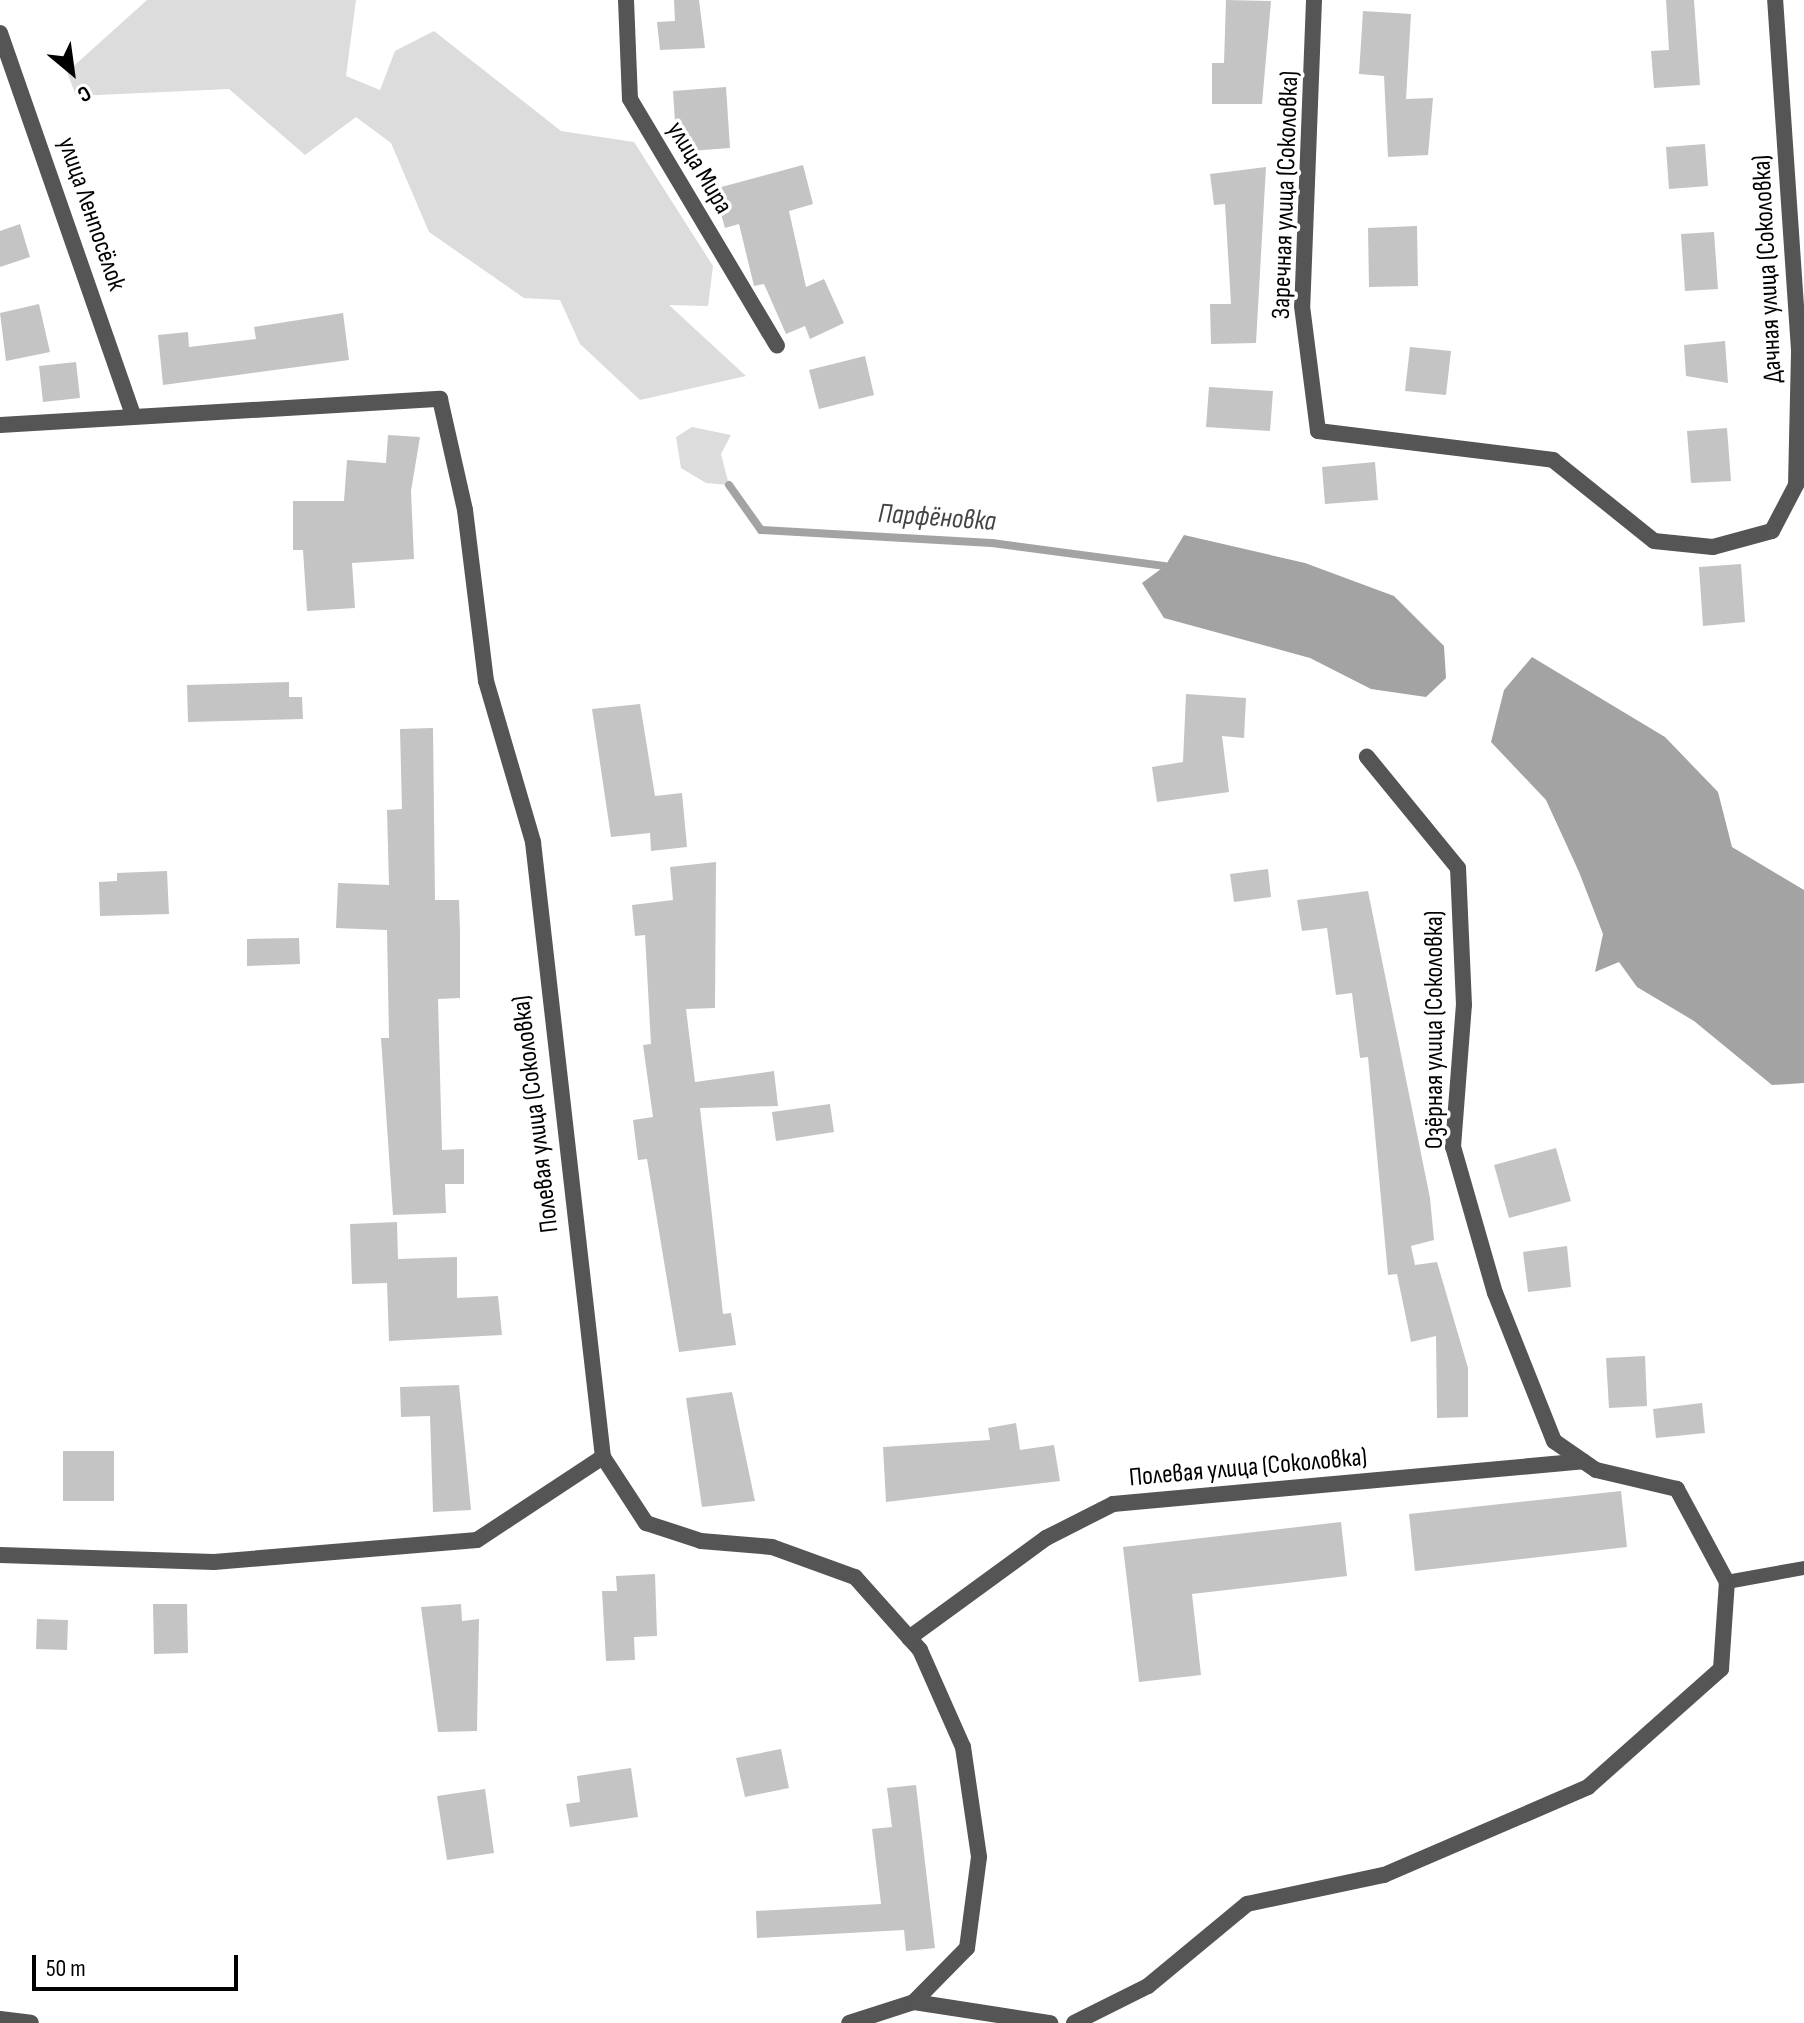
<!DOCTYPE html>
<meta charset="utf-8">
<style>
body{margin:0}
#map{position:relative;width:1804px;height:2023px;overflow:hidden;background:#fff;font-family:"Sofia Sans Condensed",sans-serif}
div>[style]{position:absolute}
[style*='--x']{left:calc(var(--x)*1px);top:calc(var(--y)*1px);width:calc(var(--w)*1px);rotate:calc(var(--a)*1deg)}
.green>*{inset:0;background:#dcdcdc}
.water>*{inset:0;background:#a3a3a3}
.stream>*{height:8px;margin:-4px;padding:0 4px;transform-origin:4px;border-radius:4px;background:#a3a3a3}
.building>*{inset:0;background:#c4c4c4}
.service>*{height:14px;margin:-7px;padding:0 7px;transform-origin:7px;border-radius:7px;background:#555}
.minor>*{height:16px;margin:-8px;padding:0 8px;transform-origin:8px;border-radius:8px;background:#555}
span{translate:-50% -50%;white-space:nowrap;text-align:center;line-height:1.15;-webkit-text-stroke:7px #fff;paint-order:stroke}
.street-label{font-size:26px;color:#000}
.water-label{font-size:28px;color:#444;font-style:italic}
.north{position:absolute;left:32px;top:32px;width:80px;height:80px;-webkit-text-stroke:6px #fff;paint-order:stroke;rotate:151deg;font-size:22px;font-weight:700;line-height:32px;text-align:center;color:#000}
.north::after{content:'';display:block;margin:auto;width:28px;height:36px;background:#000;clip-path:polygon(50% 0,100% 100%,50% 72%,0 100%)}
.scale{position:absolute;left:32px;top:1955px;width:206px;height:36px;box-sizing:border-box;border:4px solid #000;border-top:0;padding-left:10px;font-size:24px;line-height:28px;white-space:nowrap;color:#000;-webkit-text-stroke:6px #fff;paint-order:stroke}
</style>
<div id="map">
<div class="green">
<i style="clip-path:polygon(147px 0,356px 0,346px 76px,380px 90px,395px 51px,434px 31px,561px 131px,634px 142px,713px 266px,708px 306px,669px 305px,746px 376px,640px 400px,580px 344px,560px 300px,524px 298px,429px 232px,391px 143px,356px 117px,305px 155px,229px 89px,76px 96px,67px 72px)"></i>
<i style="clip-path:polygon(692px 427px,731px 435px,721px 454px,729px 485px,706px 483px,681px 468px,676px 437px)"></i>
</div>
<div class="water">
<i style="clip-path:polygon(1184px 535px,1305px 563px,1394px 596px,1444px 646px,1446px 678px,1426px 697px,1371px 689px,1310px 658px,1164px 618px,1142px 583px,1165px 566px)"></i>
<i style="clip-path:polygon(1532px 657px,1665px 737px,1718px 792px,1732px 847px,1804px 890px,1804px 1083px,1772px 1085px,1694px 1021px,1637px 987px,1619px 962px,1595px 972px,1603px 934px,1579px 872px,1546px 800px,1491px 742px,1504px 690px)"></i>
</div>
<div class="stream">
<i style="--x:729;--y:485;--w:55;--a:54.6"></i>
<i style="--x:761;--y:530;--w:231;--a:3.2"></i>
<i style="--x:992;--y:543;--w:175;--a:7.6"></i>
</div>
<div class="building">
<i style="clip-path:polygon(674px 0,699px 0,705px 48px,660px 50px,657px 22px,675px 21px)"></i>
<i style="clip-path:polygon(1226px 0,1271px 1px,1262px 104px,1212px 104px,1212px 63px,1224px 63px)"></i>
<i style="clip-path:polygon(1666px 0,1694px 0,1700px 85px,1654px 88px,1651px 51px,1669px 50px)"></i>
<i style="clip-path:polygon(1363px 11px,1411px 14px,1406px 99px,1433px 98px,1428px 155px,1388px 157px,1384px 76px,1359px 74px)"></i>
<i style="clip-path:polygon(726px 87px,730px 148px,677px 152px,673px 91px)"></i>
<i style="clip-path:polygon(1705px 144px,1708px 186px,1669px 189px,1666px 147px)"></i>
<i style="clip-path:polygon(803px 165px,813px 204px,789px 211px,806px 287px,824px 279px,844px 323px,810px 339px,805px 326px,786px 334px,764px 284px,754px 286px,739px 224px,725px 228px,714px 189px)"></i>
<i style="clip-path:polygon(1266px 167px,1256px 343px,1211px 344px,1210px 304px,1231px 304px,1225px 204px,1214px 205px,1210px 174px)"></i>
<i style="clip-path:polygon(20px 224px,30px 257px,0 267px,0 231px)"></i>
<i style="clip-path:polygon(1417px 226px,1418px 286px,1369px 287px,1368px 228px)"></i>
<i style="clip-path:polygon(1714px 232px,1718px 289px,1685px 291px,1681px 234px)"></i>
<i style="clip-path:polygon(39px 304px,50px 352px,6px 361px,0 313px)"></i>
<i style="clip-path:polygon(343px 313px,349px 360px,163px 385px,158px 335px,188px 332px,189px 347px,256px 339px,254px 327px)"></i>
<i style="clip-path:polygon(1725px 341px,1728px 383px,1686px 376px,1684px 345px)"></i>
<i style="clip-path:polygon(1410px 347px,1451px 351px,1446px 395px,1405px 391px)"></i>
<i style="clip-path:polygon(865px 356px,874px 395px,819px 409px,809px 370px)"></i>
<i style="clip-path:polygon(76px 362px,80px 398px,43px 402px,39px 366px)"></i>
<i style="clip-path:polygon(1209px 387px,1273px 391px,1270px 431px,1206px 427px)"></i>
<i style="clip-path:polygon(1727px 428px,1731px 481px,1691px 483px,1687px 431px)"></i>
<i style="clip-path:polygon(388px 435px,420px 437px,411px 491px,414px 559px,352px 563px,355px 608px,307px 611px,303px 550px,293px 550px,293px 501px,344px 501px,347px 460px,386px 463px)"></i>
<i style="clip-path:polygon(1375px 462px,1378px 500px,1325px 504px,1322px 467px)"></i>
<i style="clip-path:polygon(1741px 564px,1745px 622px,1703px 626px,1699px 567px)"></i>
<i style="clip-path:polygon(289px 682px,289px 697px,302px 697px,303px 719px,188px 722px,187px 685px)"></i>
<i style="clip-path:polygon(1186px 694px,1246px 698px,1244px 738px,1222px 736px,1229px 792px,1157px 802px,1152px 767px,1183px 762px)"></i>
<i style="clip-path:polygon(640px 704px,655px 796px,682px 793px,687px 847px,651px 851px,650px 833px,611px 837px,592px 709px)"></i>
<i style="clip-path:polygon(433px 728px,435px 900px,459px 900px,460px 931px,460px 998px,438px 999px,442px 1150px,464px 1149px,464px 1184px,445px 1184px,446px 1213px,393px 1215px,381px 1038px,389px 1038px,387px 930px,336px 928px,338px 883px,389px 885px,387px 810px,402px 809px,400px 729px)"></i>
<i style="clip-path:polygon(716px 862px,715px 1008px,686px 1009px,695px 1082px,774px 1071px,778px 1106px,700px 1108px,723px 1314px,731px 1313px,736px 1345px,679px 1352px,647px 1159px,638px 1160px,633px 1120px,653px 1117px,643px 1045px,651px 1044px,645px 935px,635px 936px,632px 905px,673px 900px,670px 867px)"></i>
<i style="clip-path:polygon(1268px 869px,1271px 897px,1234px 902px,1230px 874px)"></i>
<i style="clip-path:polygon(167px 871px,169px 914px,100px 916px,99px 882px,117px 881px,117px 873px)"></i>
<i style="clip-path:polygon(1368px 891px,1430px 1198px,1434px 1240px,1411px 1246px,1415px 1265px,1437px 1262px,1468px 1368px,1468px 1417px,1437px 1418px,1436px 1336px,1411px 1342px,1397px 1274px,1388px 1275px,1368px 1057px,1360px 1058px,1352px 993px,1336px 995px,1327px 928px,1302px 931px,1297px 900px)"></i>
<i style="clip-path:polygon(299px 938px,300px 964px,247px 966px,247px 939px)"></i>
<i style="clip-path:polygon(830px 1104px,834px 1132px,776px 1141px,772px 1112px)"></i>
<i style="clip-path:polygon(1556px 1148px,1571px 1201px,1509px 1218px,1494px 1165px)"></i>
<i style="clip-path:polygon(397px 1222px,398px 1259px,457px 1257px,457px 1298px,498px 1296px,502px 1335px,389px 1341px,387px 1283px,352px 1284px,350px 1224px)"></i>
<i style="clip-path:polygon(1567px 1246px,1571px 1287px,1528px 1292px,1523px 1252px)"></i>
<i style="clip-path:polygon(1645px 1356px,1647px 1406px,1609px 1408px,1606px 1358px)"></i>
<i style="clip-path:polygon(459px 1385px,471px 1510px,433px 1512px,430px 1416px,401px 1417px,400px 1387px)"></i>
<i style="clip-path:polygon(732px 1392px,755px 1501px,702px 1507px,686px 1398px)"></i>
<i style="clip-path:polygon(1702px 1403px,1705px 1433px,1656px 1438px,1653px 1409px)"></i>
<i style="clip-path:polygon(1016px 1423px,1020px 1450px,1054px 1445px,1060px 1481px,886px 1502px,883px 1447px,990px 1440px,988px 1428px)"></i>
<i style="clip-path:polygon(63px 1451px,114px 1451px,114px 1501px,63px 1501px)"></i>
<i style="clip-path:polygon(1621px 1491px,1627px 1547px,1415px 1571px,1409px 1514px)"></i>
<i style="clip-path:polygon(1341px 1522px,1347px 1576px,1192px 1594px,1201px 1675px,1139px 1682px,1123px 1547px)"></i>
<i style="clip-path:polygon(655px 1574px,657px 1636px,634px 1637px,635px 1660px,606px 1661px,602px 1591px,617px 1591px,616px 1576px)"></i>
<i style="clip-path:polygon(153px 1604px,187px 1604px,188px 1653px,154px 1654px)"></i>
<i style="clip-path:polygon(461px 1604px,462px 1621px,479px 1619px,477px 1731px,438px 1732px,421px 1607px)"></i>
<i style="clip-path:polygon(37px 1619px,68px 1620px,67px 1650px,36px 1649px)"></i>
<i style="clip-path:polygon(781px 1749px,789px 1788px,745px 1797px,736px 1758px)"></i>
<i style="clip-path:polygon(631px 1768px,638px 1817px,570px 1827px,566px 1804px,580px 1802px,577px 1776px)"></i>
<i style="clip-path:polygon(916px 1785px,935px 1948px,906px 1951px,904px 1930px,757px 1938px,756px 1911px,881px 1904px,872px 1829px,892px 1827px,887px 1788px)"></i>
<i style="clip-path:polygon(485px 1789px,494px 1853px,447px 1860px,437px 1796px)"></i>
</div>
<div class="service">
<i style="--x:1727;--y:1582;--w:78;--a:-10.3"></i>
</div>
<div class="minor">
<i style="--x:626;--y:0;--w:99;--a:87.7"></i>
<i style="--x:630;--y:99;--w:287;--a:59.2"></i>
<i style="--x:1314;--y:0;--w:306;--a:92.2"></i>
<i style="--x:1302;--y:306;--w:126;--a:82.7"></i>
<i style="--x:1318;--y:431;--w:237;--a:7"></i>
<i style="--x:1553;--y:460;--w:129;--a:38.7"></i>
<i style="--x:1654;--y:541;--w:59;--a:5.8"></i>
<i style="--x:1713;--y:547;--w:61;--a:-15.2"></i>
<i style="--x:1772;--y:531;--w:52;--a:-62.4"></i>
<i style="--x:1796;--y:485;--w:135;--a:-88.7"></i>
<i style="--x:1799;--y:350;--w:351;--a:-93.9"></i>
<i style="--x:0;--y:33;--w:402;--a:70.8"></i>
<i style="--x:0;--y:425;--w:441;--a:-3.4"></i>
<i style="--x:440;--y:399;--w:114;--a:77.3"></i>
<i style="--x:465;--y:510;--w:172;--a:83"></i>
<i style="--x:486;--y:681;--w:168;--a:73.7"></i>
<i style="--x:533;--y:842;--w:619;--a:83.51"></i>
<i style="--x:603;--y:1457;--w:79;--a:56.9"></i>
<i style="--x:646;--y:1523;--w:58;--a:18.1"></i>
<i style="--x:701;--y:1541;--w:71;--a:4.8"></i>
<i style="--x:772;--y:1547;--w:88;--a:19.9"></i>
<i style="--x:855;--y:1577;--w:98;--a:48.3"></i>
<i style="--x:920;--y:1650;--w:106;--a:66.1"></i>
<i style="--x:963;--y:1747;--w:111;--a:81.7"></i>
<i style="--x:979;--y:1857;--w:92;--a:97.5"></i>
<i style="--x:967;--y:1948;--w:76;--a:134.5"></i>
<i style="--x:914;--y:2002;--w:68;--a:162.1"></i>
<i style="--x:0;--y:1555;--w:214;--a:1.9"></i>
<i style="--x:214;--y:1562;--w:264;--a:-4.8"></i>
<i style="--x:477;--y:1540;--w:151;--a:-33.4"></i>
<i style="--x:909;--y:1638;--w:170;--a:-36.1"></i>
<i style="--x:1046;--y:1538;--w:75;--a:-26.9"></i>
<i style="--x:1113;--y:1504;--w:472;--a:-5.2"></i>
<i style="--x:914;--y:2002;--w:138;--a:8.8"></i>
<i style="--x:0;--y:2019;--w:31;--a:7"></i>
<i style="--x:1074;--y:2023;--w:83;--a:-26.6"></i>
<i style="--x:1148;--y:1986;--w:129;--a:-39.6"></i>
<i style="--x:1247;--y:1904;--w:140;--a:-12"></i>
<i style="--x:1384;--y:1875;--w:222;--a:-23.3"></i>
<i style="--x:1588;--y:1787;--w:178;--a:-41.6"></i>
<i style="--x:1721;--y:1669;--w:87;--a:-86.1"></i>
<i style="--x:1727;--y:1582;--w:106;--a:-118.3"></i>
<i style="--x:1677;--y:1489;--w:83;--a:-166.8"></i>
<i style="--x:1596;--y:1470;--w:51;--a:-145.4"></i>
<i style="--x:1554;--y:1441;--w:159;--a:-111.7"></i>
<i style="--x:1495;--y:1293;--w:152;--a:-106"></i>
<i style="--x:1453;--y:1147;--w:142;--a:-85.6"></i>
<i style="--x:1464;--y:1005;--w:137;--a:-92.5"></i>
<i style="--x:1458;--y:868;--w:144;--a:-129.3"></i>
</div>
<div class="street-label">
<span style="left:699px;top:168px;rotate:59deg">улица Мира</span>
<span style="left:1286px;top:195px;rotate:-88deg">Заречная улица (Соколовка)</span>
<span style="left:91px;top:214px;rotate:71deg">улица Ленпосёлок</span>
<span style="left:1768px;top:269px;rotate:-93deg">Дачная улица (Соколовка)</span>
<span style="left:1435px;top:1030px;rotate:-90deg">Озёрная улица (Соколовка)</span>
<span style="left:536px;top:1114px;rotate:-97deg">Полевая улица (Соколовка)</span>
<span style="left:1248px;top:1468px;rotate:-5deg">Полевая улица (Соколовка)</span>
</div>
<div class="water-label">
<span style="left:937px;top:518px;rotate:4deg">Парфёновка</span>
</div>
<div class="north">С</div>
<div class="scale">50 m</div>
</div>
